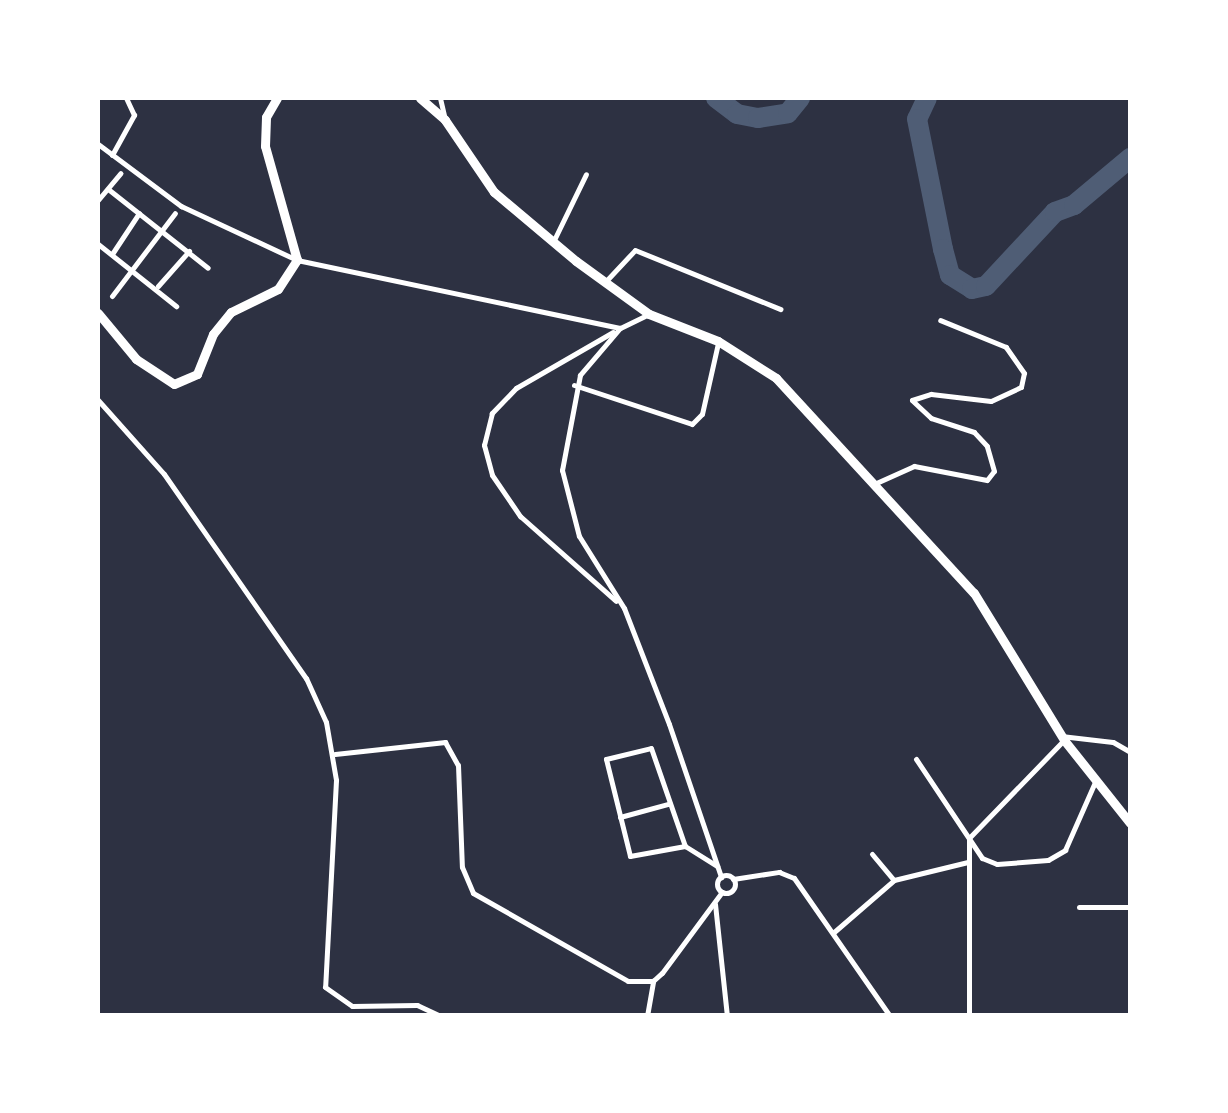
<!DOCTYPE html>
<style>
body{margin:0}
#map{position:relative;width:1228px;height:1113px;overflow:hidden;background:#2d3142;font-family:Raleway,sans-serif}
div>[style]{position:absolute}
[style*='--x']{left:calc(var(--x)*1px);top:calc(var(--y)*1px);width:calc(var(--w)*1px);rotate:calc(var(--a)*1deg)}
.river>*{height:20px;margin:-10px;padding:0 10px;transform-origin:10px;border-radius:10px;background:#4f5d75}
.minor>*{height:5px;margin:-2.5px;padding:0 2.5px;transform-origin:2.5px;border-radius:2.5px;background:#fff}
.minor>.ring{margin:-2.5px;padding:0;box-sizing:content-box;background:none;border:5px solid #fff;border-radius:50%}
.trunk>*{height:9px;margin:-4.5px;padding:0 4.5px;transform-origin:4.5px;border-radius:4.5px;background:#fff}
span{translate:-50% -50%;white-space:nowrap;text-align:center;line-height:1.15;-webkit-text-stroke:8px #fff;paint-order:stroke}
.frame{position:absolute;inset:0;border:100px solid #fff;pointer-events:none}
</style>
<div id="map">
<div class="river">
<i style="--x:716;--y:98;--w:26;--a:37"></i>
<i style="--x:737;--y:114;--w:21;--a:11"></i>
<i style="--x:758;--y:118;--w:30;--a:-9"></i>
<i style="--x:788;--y:113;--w:19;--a:-51"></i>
<i style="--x:927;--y:98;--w:23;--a:115"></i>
<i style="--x:917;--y:119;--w:133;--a:78.7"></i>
<i style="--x:943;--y:249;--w:27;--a:75"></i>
<i style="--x:950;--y:275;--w:26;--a:32"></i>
<i style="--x:972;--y:289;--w:14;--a:-12"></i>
<i style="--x:986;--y:286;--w:101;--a:-47"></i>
<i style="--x:1055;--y:212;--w:20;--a:-20"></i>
<i style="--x:1074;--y:205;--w:73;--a:-40"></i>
</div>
<div class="minor">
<i style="--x:440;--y:98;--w:22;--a:77"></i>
<i style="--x:98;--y:144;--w:104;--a:36.8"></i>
<i style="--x:181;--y:206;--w:128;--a:25"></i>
<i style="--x:297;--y:260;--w:330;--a:11.9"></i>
<i style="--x:112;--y:155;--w:46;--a:-61.2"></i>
<i style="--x:134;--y:115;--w:19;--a:-115"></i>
<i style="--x:108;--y:189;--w:127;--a:38.3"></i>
<i style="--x:98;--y:200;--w:35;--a:-50"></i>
<i style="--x:554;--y:240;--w:73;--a:-64.1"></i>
<i style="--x:98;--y:244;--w:100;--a:38.5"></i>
<i style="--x:112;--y:254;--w:49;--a:-56.6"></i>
<i style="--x:606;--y:281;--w:42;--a:-46.9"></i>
<i style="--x:635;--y:250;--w:157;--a:22.1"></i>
<i style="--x:158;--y:286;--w:47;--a:-48.5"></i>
<i style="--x:112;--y:296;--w:104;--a:-52.8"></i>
<i style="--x:649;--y:314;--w:32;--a:154"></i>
<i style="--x:620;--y:328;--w:62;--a:130.4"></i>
<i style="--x:580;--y:375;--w:97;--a:100.7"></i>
<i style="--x:562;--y:470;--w:68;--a:75.6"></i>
<i style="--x:579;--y:536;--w:85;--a:58"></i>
<i style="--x:624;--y:608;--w:124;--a:68.8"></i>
<i style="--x:669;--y:724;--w:162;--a:71.2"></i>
<i style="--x:613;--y:332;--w:112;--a:150"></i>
<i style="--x:516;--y:388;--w:35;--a:134"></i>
<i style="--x:492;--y:413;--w:33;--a:104"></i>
<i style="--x:484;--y:445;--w:31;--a:75"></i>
<i style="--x:492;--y:475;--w:50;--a:55.7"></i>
<i style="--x:520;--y:516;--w:128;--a:41.5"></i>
<i style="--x:574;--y:385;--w:124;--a:18.3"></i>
<i style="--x:692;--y:424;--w:14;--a:-45"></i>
<i style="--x:702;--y:414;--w:73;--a:-77.3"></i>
<i style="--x:98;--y:400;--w:99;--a:48.3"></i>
<i style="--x:164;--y:474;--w:249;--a:55.2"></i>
<i style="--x:306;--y:678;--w:48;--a:65.6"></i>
<i style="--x:326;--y:722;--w:59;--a:80.2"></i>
<i style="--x:336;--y:780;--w:207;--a:93"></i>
<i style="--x:325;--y:987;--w:33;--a:35"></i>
<i style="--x:352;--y:1006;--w:65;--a:-0.9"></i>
<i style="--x:417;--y:1005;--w:26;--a:25"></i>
<i style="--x:874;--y:484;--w:44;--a:-24.2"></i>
<i style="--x:914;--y:466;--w:74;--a:10.9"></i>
<i style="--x:987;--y:480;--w:11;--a:-52"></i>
<i style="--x:994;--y:471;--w:26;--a:-106"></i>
<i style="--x:987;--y:446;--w:19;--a:-133"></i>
<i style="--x:974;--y:432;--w:45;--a:-162"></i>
<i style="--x:931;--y:418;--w:26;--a:-137"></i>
<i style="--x:912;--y:400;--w:20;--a:-18"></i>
<i style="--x:931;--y:394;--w:60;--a:6.7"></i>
<i style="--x:991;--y:401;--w:33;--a:-25"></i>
<i style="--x:1021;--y:387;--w:14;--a:-78"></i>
<i style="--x:1024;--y:373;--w:32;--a:-125"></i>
<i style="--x:1006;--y:347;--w:71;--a:-157.8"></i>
<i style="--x:1061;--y:736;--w:52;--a:6.6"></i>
<i style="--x:1113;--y:742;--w:20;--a:30"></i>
<i style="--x:335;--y:754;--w:111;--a:-6.2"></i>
<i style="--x:445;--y:742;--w:26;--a:61"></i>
<i style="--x:458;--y:765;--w:102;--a:87.8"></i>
<i style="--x:462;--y:867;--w:28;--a:67"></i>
<i style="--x:473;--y:893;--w:178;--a:29.6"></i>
<i style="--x:628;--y:981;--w:25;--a:0"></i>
<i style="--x:653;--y:981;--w:12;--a:-42"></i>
<i style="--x:662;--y:973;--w:101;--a:-53.5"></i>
<i style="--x:916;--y:759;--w:119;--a:56.3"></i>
<i style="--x:982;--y:858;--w:16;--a:22"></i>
<i style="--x:997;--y:864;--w:51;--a:-4.5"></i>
<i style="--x:1048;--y:860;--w:20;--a:-30"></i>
<i style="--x:1065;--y:850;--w:74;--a:-66.2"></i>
<i style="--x:620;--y:817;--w:50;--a:-15.2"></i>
<i style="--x:685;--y:846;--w:56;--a:169.7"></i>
<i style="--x:630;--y:856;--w:100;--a:-103.9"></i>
<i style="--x:606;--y:759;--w:46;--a:-13.7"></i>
<i style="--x:651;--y:748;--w:104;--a:70.9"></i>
<i style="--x:685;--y:846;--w:38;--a:32"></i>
<i style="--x:872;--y:854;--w:34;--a:50"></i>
<i style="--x:894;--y:880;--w:76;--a:-13.7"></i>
<i class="ring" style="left:717px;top:875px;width:13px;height:13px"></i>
<i style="--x:733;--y:879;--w:47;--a:-8.7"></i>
<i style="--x:779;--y:872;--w:16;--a:22"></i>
<i style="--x:794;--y:878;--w:165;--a:55.2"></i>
<i style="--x:715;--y:904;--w:113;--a:83.9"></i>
<i style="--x:1079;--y:907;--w:51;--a:0"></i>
<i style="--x:834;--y:932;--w:79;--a:-40.9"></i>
<i style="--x:647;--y:1016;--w:36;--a:-80"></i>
<i style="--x:969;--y:1016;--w:178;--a:-90"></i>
<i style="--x:969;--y:838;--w:136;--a:-45.9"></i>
</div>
<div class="trunk">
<i style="--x:420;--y:98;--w:33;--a:41"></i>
<i style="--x:445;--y:120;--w:87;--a:55.8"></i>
<i style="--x:494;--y:192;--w:107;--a:40.1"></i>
<i style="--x:576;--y:261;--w:90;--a:36"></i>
<i style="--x:649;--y:314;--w:74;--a:21.4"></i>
<i style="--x:718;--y:341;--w:69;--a:32.5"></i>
<i style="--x:776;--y:378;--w:292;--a:47.4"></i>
<i style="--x:974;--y:593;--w:172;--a:58.5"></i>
<i style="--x:1064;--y:740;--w:106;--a:51.5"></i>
<i style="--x:98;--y:313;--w:60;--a:50.4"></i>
<i style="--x:136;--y:359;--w:45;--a:33.3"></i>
<i style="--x:174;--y:384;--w:25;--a:-23"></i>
<i style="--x:197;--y:374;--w:43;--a:-68.2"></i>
<i style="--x:213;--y:334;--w:28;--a:-51"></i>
<i style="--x:231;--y:312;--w:52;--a:-26.1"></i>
<i style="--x:278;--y:289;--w:35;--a:-57"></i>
<i style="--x:297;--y:260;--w:118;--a:-105.7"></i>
<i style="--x:265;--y:146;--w:29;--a:-88"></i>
<i style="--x:266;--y:117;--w:22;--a:-60"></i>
</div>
<div class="frame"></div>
</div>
